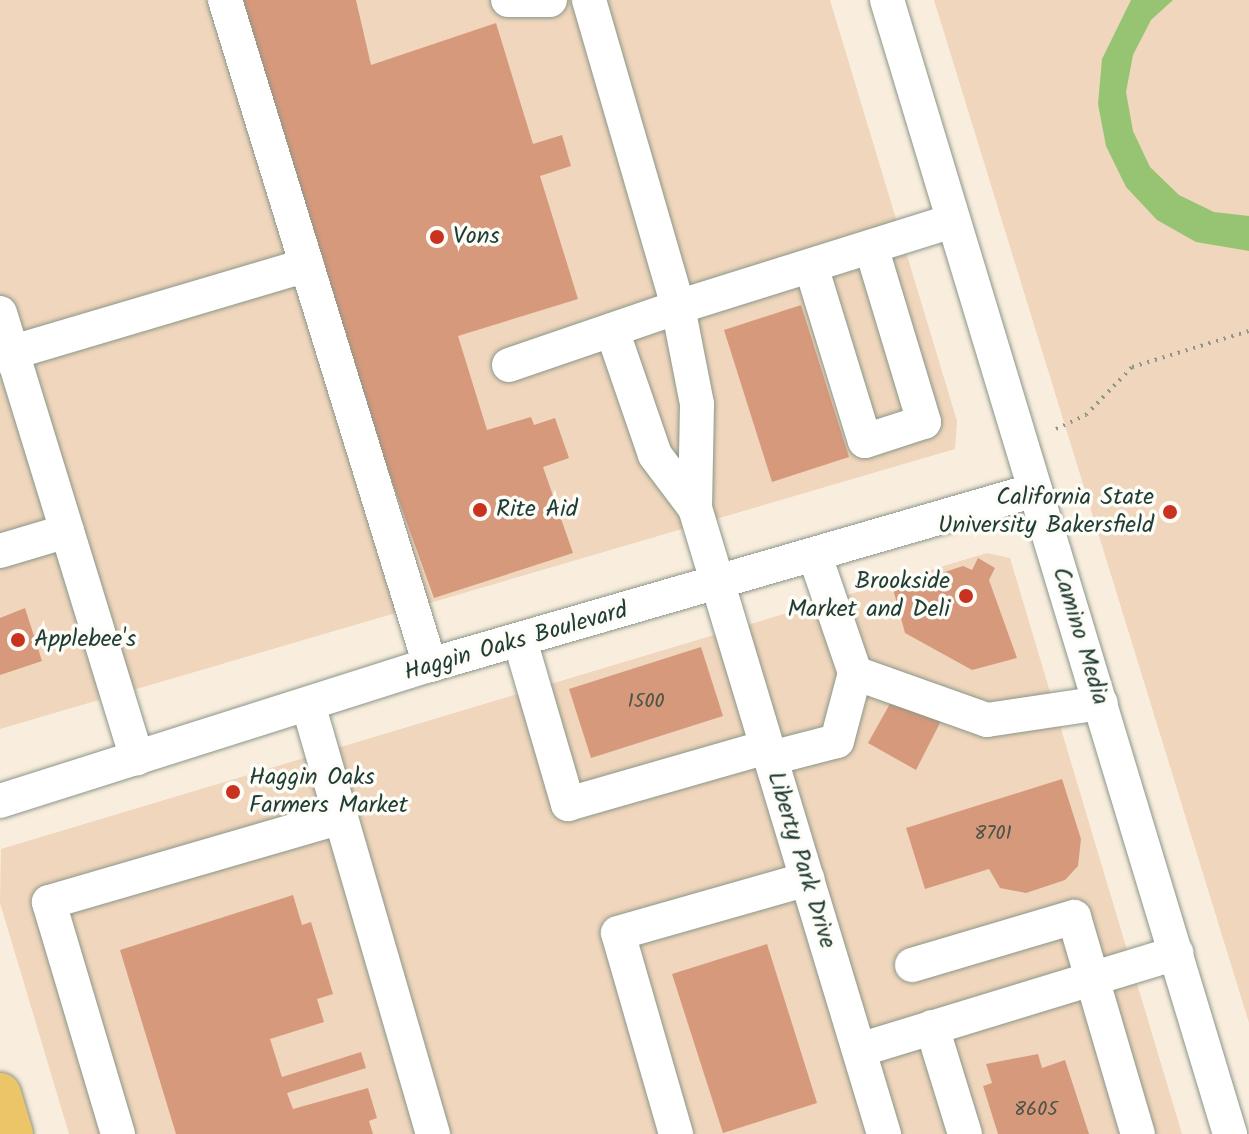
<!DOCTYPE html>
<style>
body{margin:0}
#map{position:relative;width:1249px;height:1134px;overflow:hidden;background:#f9eede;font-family:Kalam,sans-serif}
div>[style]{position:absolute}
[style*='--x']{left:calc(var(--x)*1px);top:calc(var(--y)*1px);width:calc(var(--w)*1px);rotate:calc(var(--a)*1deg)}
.built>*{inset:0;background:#f0d6bc}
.green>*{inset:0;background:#97c472}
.building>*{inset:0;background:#d7997c}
.path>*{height:4px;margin-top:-2px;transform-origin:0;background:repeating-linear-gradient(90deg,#8c9689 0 2px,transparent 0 8px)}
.roads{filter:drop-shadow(0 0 2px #8c9689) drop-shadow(0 0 2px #8c9689)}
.minor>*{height:34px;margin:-17px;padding:0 17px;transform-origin:17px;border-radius:17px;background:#fff}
.major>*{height:42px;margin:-21px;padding:0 21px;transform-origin:21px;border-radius:21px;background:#edc569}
.dots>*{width:22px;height:22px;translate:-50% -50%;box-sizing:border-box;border:4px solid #fdfcf7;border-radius:50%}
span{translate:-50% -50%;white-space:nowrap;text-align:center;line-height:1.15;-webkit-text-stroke:7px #fdfcf7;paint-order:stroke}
.number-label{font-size:20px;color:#4d5446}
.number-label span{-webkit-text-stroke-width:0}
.poi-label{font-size:24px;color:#1f3d34}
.left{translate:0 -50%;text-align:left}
.right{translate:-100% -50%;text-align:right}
.street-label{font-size:24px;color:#1f3d34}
</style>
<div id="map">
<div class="built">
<i style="clip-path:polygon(0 0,830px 0,957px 421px,955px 449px,0 729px)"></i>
<i style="clip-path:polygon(934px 0,1249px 0,1249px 1023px)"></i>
<i style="clip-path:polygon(987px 553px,1010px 558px,1182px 1134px,69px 1134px,0 903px,1px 849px)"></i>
</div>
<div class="green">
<i style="clip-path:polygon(1131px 0,1173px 0,1151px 20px,1133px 55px,1126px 92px,1133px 131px,1150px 167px,1179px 195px,1214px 212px,1249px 216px,1249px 251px,1196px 242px,1157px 220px,1126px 187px,1106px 146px,1098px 104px,1102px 59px)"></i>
</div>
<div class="building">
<i style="clip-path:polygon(242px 0,356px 0,371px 65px,496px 23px,533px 144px,562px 135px,571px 166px,540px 176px,578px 299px,458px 336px,487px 430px,531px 417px,534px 425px,555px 418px,569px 458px,543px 467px,573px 553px,434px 598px,385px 462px)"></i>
<i style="clip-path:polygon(801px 305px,849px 457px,772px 482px,724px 330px)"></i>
<i style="clip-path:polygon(978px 558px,995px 568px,989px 580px,1017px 658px,972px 670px,905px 633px,893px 589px,963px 566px,972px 570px)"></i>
<i style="clip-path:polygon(25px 608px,42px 661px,0 675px,0 618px)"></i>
<i style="clip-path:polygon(701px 647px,723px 716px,591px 758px,569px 689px)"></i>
<i style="clip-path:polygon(896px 693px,943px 717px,916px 770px,868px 743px)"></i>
<i style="clip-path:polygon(1062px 779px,1081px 839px,1078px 866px,1065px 880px,1026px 893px,1000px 888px,989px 869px,925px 889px,906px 828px)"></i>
<i style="clip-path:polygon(293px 895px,302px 925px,311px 922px,333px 994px,317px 999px,324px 1022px,270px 1039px,282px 1077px,361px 1052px,366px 1068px,287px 1093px,293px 1109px,368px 1088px,377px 1118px,369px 1121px,373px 1134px,176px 1134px,120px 950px)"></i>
<i style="clip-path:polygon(767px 944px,817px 1103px,723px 1133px,672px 974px)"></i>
<i style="clip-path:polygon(1038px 1054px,1042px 1068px,1065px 1060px,1089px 1134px,998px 1134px,983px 1086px,992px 1083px,986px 1064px)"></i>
</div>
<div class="path">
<i style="--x:1056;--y:429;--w:33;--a:-25"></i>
<i style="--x:1086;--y:415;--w:66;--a:-46.2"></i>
<i style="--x:1132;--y:367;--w:122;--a:-17.1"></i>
</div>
<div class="roads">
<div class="minor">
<i style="--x:225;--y:0;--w:696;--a:72.87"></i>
<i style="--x:508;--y:0;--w:42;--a:0"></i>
<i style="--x:589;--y:0;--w:320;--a:73.8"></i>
<i style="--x:678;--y:307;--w:288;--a:-17.4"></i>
<i style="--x:887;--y:0;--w:1185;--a:73.17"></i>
<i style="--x:811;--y:266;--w:183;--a:72.9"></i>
<i style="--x:865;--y:441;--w:62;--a:-17.9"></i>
<i style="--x:924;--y:422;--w:183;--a:-106.8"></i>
<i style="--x:0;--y:313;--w:466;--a:72.9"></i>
<i style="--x:612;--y:330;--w:132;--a:71"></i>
<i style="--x:655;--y:455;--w:66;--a:53"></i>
<i style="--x:0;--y:356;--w:320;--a:-16.5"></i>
<i style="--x:509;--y:365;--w:179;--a:-18.9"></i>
<i style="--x:678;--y:307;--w:99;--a:78.9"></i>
<i style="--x:697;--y:404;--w:104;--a:91.1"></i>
<i style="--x:695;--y:508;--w:654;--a:73.2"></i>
<i style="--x:0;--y:551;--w:70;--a:-16.6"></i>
<i style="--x:815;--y:556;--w:124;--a:71.1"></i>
<i style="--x:855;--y:673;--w:140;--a:19.6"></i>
<i style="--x:987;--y:720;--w:115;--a:-8.5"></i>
<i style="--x:520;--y:640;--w:171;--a:73.7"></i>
<i style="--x:568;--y:804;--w:207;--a:-16"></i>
<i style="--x:308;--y:704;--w:448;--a:73.8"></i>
<i style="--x:771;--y:758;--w:68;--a:-14.4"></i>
<i style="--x:837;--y:741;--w:70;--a:-75.2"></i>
<i style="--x:0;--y:801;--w:451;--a:-17.6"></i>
<i style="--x:430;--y:665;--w:630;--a:-16.13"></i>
<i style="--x:912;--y:965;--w:169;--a:-16.5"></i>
<i style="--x:1074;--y:917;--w:226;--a:73.6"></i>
<i style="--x:932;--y:1027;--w:112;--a:72.9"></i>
<i style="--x:859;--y:1050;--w:332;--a:-17"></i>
<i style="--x:118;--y:1134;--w:242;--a:-106.6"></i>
<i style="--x:49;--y:902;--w:304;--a:-16.2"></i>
<i style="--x:676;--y:1134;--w:209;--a:-106.1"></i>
<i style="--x:618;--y:933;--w:197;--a:-15.9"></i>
</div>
<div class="major">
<i style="--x:0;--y:1094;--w:42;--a:73.3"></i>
</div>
</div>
<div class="dots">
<i style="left:437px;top:237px;background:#c8321e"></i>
<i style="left:480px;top:510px;background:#c8321e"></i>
<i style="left:1170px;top:512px;background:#c8321e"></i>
<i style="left:966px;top:596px;background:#c8321e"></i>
<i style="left:18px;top:640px;background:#c8321e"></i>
<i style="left:233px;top:792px;background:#c8321e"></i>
</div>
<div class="number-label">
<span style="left:646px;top:702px">1500</span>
<span style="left:993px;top:834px">8701</span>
<span style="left:1036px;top:1110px">8605</span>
</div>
<div class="poi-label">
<span class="left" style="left:453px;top:237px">Vons</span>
<span class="right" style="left:1154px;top:512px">California State<br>University Bakersfield</span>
<span class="left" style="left:496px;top:510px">Rite Aid</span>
<span class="right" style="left:950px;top:596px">Brookside<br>Market and Deli</span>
<span class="left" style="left:34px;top:640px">Applebee's</span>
<span class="left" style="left:249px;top:792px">Haggin Oaks<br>Farmers Market</span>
</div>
<div class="street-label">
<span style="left:1080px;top:636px;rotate:73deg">Camino Media</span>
<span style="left:516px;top:642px;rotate:-16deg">Haggin Oaks Boulevard</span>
<span style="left:801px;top:860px;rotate:73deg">Liberty Park Drive</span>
</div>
</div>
